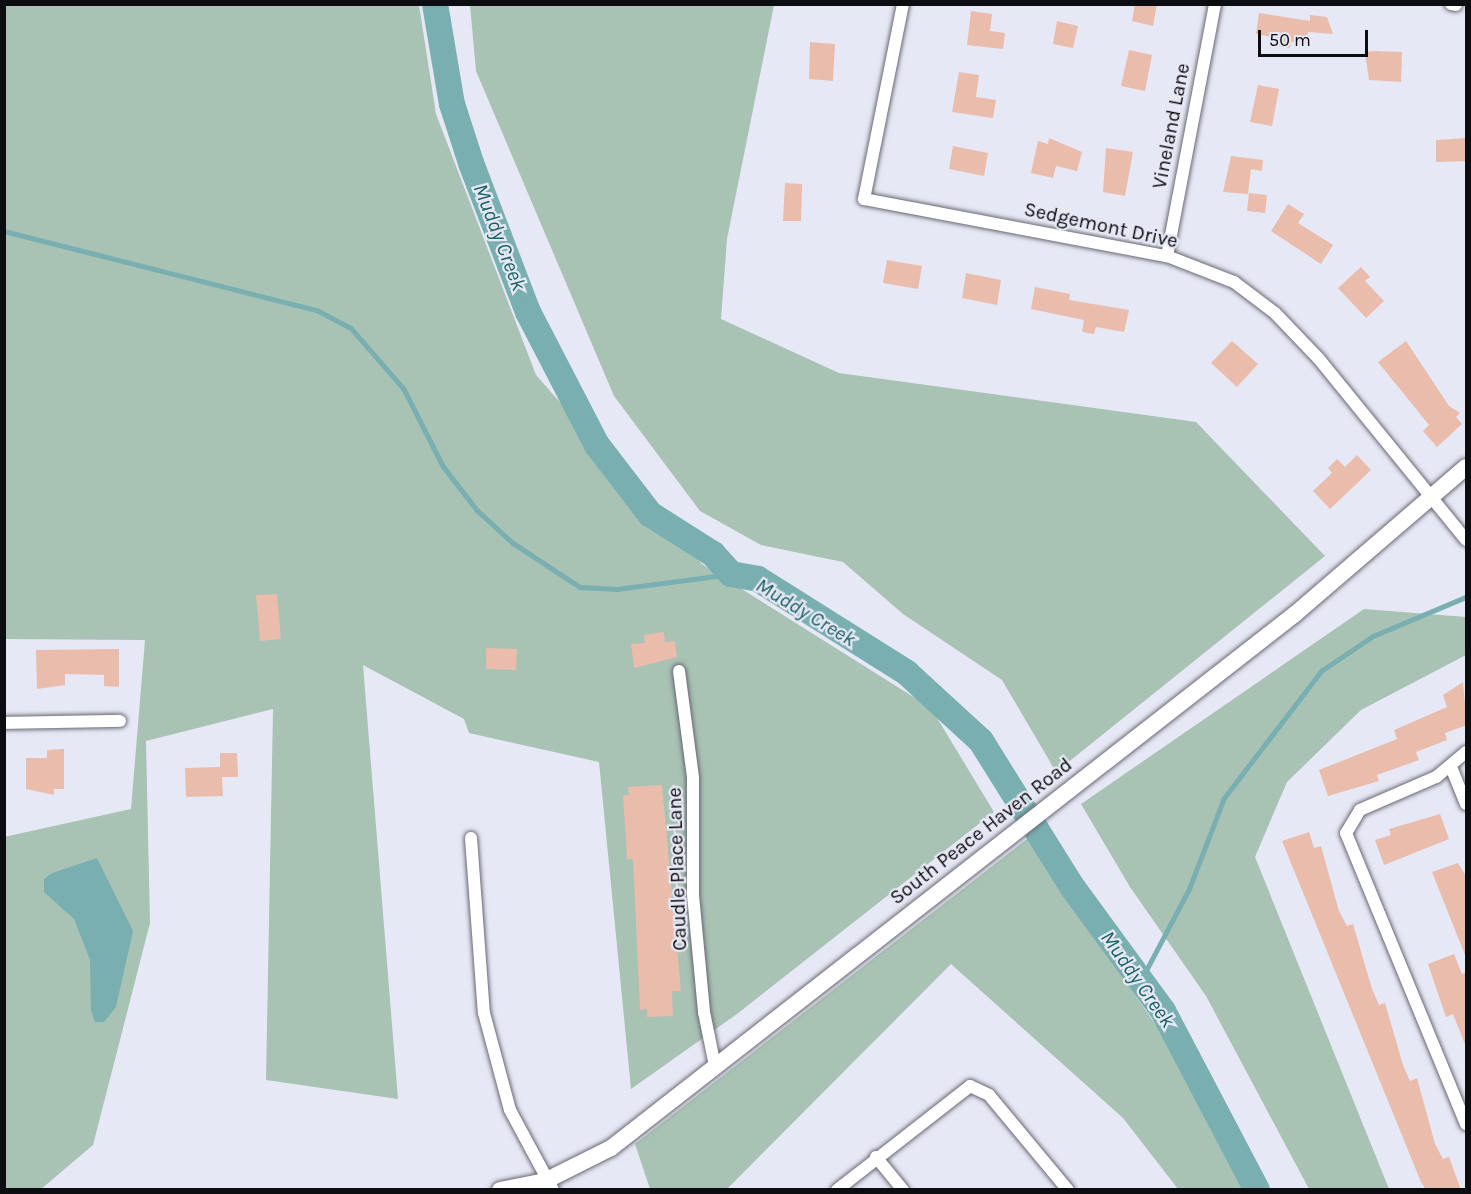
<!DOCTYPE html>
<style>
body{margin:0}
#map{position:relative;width:1471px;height:1194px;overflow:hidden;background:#e7e8f5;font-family:Karla,sans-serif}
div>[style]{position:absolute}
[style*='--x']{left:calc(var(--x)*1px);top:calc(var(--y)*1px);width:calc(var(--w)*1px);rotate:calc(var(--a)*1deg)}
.green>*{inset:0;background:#a8c2b4}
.water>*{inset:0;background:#79afb1}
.stream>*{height:4.5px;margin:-2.25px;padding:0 2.25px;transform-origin:2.25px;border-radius:2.25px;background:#79afb1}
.river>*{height:26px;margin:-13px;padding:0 13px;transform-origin:13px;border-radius:13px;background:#79afb1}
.building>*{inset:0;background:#e9bcac}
.roads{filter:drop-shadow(0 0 2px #686974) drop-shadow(0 0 2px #686974)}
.minor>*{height:12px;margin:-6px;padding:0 6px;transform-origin:6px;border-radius:6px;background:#fff}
.secondary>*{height:16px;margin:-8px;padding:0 8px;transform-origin:8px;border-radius:8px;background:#fff}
span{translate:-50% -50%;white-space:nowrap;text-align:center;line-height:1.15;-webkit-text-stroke:4.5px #e7e8f5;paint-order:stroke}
.street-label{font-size:20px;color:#0c0d10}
.water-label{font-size:21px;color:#1a6366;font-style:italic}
.frame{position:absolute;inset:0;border:6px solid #0c0d10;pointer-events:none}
.scale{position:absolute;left:1258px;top:30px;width:110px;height:27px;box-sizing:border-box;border:3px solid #0c0d10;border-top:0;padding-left:8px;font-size:18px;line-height:21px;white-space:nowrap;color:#0c0d10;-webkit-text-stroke:4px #e7e8f5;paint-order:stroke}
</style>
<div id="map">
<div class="green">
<i style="clip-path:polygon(5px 4px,419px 5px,436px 114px,536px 375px,702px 564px,931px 708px,994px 812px,737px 1014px,631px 1089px,599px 762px,469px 733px,464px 719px,363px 665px,398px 1099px,266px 1080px,273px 709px,146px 741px,150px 923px,93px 1145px,40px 1190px,5px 1189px,4px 837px,131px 809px,145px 640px,5px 639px)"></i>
<i style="clip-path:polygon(470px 5px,774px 5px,727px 239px,721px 319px,839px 373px,1196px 422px,1325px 556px,1056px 772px,1002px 680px,903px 614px,843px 562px,761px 545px,700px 511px,614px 396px,476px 71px)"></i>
<i style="clip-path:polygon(1364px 609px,1466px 617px,1466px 655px,1361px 710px,1287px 782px,1255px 857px,1389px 1189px,1309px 1189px,1206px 996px,1130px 887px,1081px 804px)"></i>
<i style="clip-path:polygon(1027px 839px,1176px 1054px,1250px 1189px,1178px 1189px,1123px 1118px,951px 964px,727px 1189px,650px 1189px,635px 1144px)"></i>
</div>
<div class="water">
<i style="clip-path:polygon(97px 858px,133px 931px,116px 1007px,104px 1022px,95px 1022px,91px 1010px,90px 960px,74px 919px,44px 892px,44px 879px,52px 873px)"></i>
</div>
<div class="stream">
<i style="--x:4;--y:231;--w:323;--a:14.2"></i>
<i style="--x:317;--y:310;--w:38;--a:28"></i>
<i style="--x:351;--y:328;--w:81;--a:49"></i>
<i style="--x:404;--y:389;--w:86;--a:63.1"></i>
<i style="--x:443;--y:466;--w:56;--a:52.3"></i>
<i style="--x:477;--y:510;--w:49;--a:42.5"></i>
<i style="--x:513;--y:543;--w:80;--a:33.3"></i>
<i style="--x:580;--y:587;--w:37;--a:3"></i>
<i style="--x:617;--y:589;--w:115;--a:-7.5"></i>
<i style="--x:1141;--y:980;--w:103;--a:-62.2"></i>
<i style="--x:1189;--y:889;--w:97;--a:-69"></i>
<i style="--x:1224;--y:798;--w:160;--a:-52.6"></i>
<i style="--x:1321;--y:671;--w:63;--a:-33.9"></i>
<i style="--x:1373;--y:636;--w:101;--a:-22.8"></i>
</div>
<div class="river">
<i style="--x:435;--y:4;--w:101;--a:80.4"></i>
<i style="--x:452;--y:104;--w:62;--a:72.1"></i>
<i style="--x:471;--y:163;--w:160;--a:69.1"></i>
<i style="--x:528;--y:312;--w:150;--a:62.6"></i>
<i style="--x:597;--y:445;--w:87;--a:52.5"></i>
<i style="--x:650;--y:514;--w:75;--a:32.4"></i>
<i style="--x:713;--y:554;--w:27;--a:48"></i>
<i style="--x:731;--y:574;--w:27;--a:10"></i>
<i style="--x:758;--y:579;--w:176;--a:32.2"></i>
<i style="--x:907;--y:673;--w:100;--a:42.6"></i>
<i style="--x:981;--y:741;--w:173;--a:58"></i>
<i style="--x:1073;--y:888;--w:152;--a:53.8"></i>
<i style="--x:1163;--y:1011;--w:202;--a:62.3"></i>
</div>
<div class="building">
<i style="clip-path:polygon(1135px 4px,1157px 4px,1153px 26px,1132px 21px)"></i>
<i style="clip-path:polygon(971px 11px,992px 14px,990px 31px,1005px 33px,1003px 49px,967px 45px)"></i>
<i style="clip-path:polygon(1259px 13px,1310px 21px,1310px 15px,1327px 17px,1333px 34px,1308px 32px,1307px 43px,1291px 42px,1290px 48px,1271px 45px,1272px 37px,1256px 34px)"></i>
<i style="clip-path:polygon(1057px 21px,1078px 26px,1073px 48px,1053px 44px)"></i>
<i style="clip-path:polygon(810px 42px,835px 44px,833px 81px,809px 79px)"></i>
<i style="clip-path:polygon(1129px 50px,1152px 55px,1145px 91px,1121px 86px)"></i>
<i style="clip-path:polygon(1375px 51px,1402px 52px,1401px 82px,1369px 80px,1365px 52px)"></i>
<i style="clip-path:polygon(959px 72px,979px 75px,976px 97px,996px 100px,993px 118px,952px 112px)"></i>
<i style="clip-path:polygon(1258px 85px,1279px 89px,1272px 126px,1250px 122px)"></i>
<i style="clip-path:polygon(1049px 138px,1082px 152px,1077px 171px,1056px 166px,1053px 178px,1031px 173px,1038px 141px,1048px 144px)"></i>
<i style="clip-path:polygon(1466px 138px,1467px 161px,1436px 162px,1436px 140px)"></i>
<i style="clip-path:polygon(953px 146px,988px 153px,984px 176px,949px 169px)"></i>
<i style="clip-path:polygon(1106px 148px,1133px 152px,1125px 196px,1103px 192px)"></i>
<i style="clip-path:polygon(1231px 156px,1263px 160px,1262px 171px,1251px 169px,1248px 194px,1223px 192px)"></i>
<i style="clip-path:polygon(785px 183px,802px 184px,801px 221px,783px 221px)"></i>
<i style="clip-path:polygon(1249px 193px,1267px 195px,1265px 213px,1247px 211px)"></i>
<i style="clip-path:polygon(1288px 204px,1304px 214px,1298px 223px,1333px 245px,1321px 264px,1271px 231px)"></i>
<i style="clip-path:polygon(887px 260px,922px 266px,918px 289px,883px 283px)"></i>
<i style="clip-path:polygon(1361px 267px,1370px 277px,1365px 281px,1384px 301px,1366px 318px,1338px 288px)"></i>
<i style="clip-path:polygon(966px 273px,1001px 280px,997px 305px,962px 298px)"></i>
<i style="clip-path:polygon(1035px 287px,1070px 294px,1069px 300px,1129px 310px,1124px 332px,1096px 327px,1094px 334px,1082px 332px,1084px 320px,1031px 309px)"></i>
<i style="clip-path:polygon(1232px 341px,1258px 364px,1237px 387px,1211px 363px)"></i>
<i style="clip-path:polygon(1406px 341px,1449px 406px,1460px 413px,1456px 417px,1462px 424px,1437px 447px,1423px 431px,1429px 425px,1378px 362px)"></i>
<i style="clip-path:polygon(1357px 455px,1371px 470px,1330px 509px,1313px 491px,1332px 473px,1328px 468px,1337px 459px,1345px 467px)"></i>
<i style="clip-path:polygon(277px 594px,281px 639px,260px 641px,256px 595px)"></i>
<i style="clip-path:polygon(664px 632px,665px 642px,675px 641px,677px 657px,634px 668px,631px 644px,645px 643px,644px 635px)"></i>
<i style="clip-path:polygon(486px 648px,517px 649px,516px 670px,486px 669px)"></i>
<i style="clip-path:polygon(119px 649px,119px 687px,104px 686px,104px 675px,65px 674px,65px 685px,37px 689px,36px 650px)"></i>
<i style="clip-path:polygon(1463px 682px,1467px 725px,1445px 733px,1447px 740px,1416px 752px,1419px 760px,1377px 775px,1379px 781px,1328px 796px,1319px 770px,1397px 739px,1394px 730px,1447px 707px,1443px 695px)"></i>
<i style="clip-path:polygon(64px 749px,64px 789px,54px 789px,54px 795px,26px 789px,26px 758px,47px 758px,47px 750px)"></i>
<i style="clip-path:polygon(220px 753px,237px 753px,238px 777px,222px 777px,223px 796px,186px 797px,185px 768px,220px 767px)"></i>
<i style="clip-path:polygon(662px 785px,681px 991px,672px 991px,673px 1016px,647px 1017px,647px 1009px,640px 1010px,633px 859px,627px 859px,623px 795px,629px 795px,628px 787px)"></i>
<i style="clip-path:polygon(1440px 814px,1449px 839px,1384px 865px,1375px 840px,1391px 835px,1389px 829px)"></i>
<i style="clip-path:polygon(1309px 832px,1314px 848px,1321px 846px,1339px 911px,1347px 926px,1353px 924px,1372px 989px,1379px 1005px,1385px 1003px,1403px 1065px,1410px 1081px,1417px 1078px,1435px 1144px,1443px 1159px,1449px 1157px,1461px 1190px,1426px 1190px,1421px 1182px,1282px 841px)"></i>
<i style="clip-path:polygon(1458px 863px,1467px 878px,1465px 955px,1432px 872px)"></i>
<i style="clip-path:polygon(1454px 954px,1462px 974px,1467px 972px,1466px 1047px,1453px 1014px,1446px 1017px,1428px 964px)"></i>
</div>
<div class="roads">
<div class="minor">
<i style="--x:903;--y:4;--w:199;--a:101.3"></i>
<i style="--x:864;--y:199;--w:308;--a:10.7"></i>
<i style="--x:1167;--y:256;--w:72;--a:21.2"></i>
<i style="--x:1234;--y:282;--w:51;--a:37.1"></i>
<i style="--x:1275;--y:313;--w:64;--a:46.3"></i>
<i style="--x:1319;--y:359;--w:233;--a:50.9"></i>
<i style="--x:1451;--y:4;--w:5;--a:11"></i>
<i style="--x:1167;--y:256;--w:257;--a:-79.2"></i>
<i style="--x:679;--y:671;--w:108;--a:82.5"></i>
<i style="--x:693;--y:778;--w:117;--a:90"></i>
<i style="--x:693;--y:895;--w:118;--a:84.6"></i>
<i style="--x:704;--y:1012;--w:55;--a:78.5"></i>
<i style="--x:4;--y:723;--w:116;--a:-1"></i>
<i style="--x:1466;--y:752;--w:39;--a:140"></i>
<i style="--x:1436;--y:777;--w:83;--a:156.5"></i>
<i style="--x:1360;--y:810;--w:27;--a:121"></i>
<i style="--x:1346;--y:833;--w:315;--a:67.6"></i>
<i style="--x:1451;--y:767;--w:40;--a:68"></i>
<i style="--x:471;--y:838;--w:175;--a:85.8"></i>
<i style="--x:484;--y:1013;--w:100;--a:75"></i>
<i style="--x:510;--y:1110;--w:91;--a:61.7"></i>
<i style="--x:876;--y:1157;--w:43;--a:50.7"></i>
<i style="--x:837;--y:1190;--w:169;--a:-38"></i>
<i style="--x:970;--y:1086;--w:21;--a:25"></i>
<i style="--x:989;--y:1095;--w:124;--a:50.3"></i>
</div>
<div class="secondary">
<i style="--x:500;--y:1190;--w:46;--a:-11.3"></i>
<i style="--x:545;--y:1181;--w:74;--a:-26.6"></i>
<i style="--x:611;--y:1148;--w:868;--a:-37.98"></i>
<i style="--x:1295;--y:614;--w:225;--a:-40.7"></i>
</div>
</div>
<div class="street-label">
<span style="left:1171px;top:126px;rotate:-79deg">Vineland Lane</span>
<span style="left:1101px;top:225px;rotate:12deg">Sedgemont Drive</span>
<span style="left:981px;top:831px;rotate:-38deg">South Peace Haven Road</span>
<span style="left:677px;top:869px;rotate:-92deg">Caudle Place Lane</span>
</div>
<div class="water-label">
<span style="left:500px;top:237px;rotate:69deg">Muddy Creek</span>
<span style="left:806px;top:612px;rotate:31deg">Muddy Creek</span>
<span style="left:1138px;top:979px;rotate:55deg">Muddy Creek</span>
</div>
<div class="frame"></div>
<div class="scale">50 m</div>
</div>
